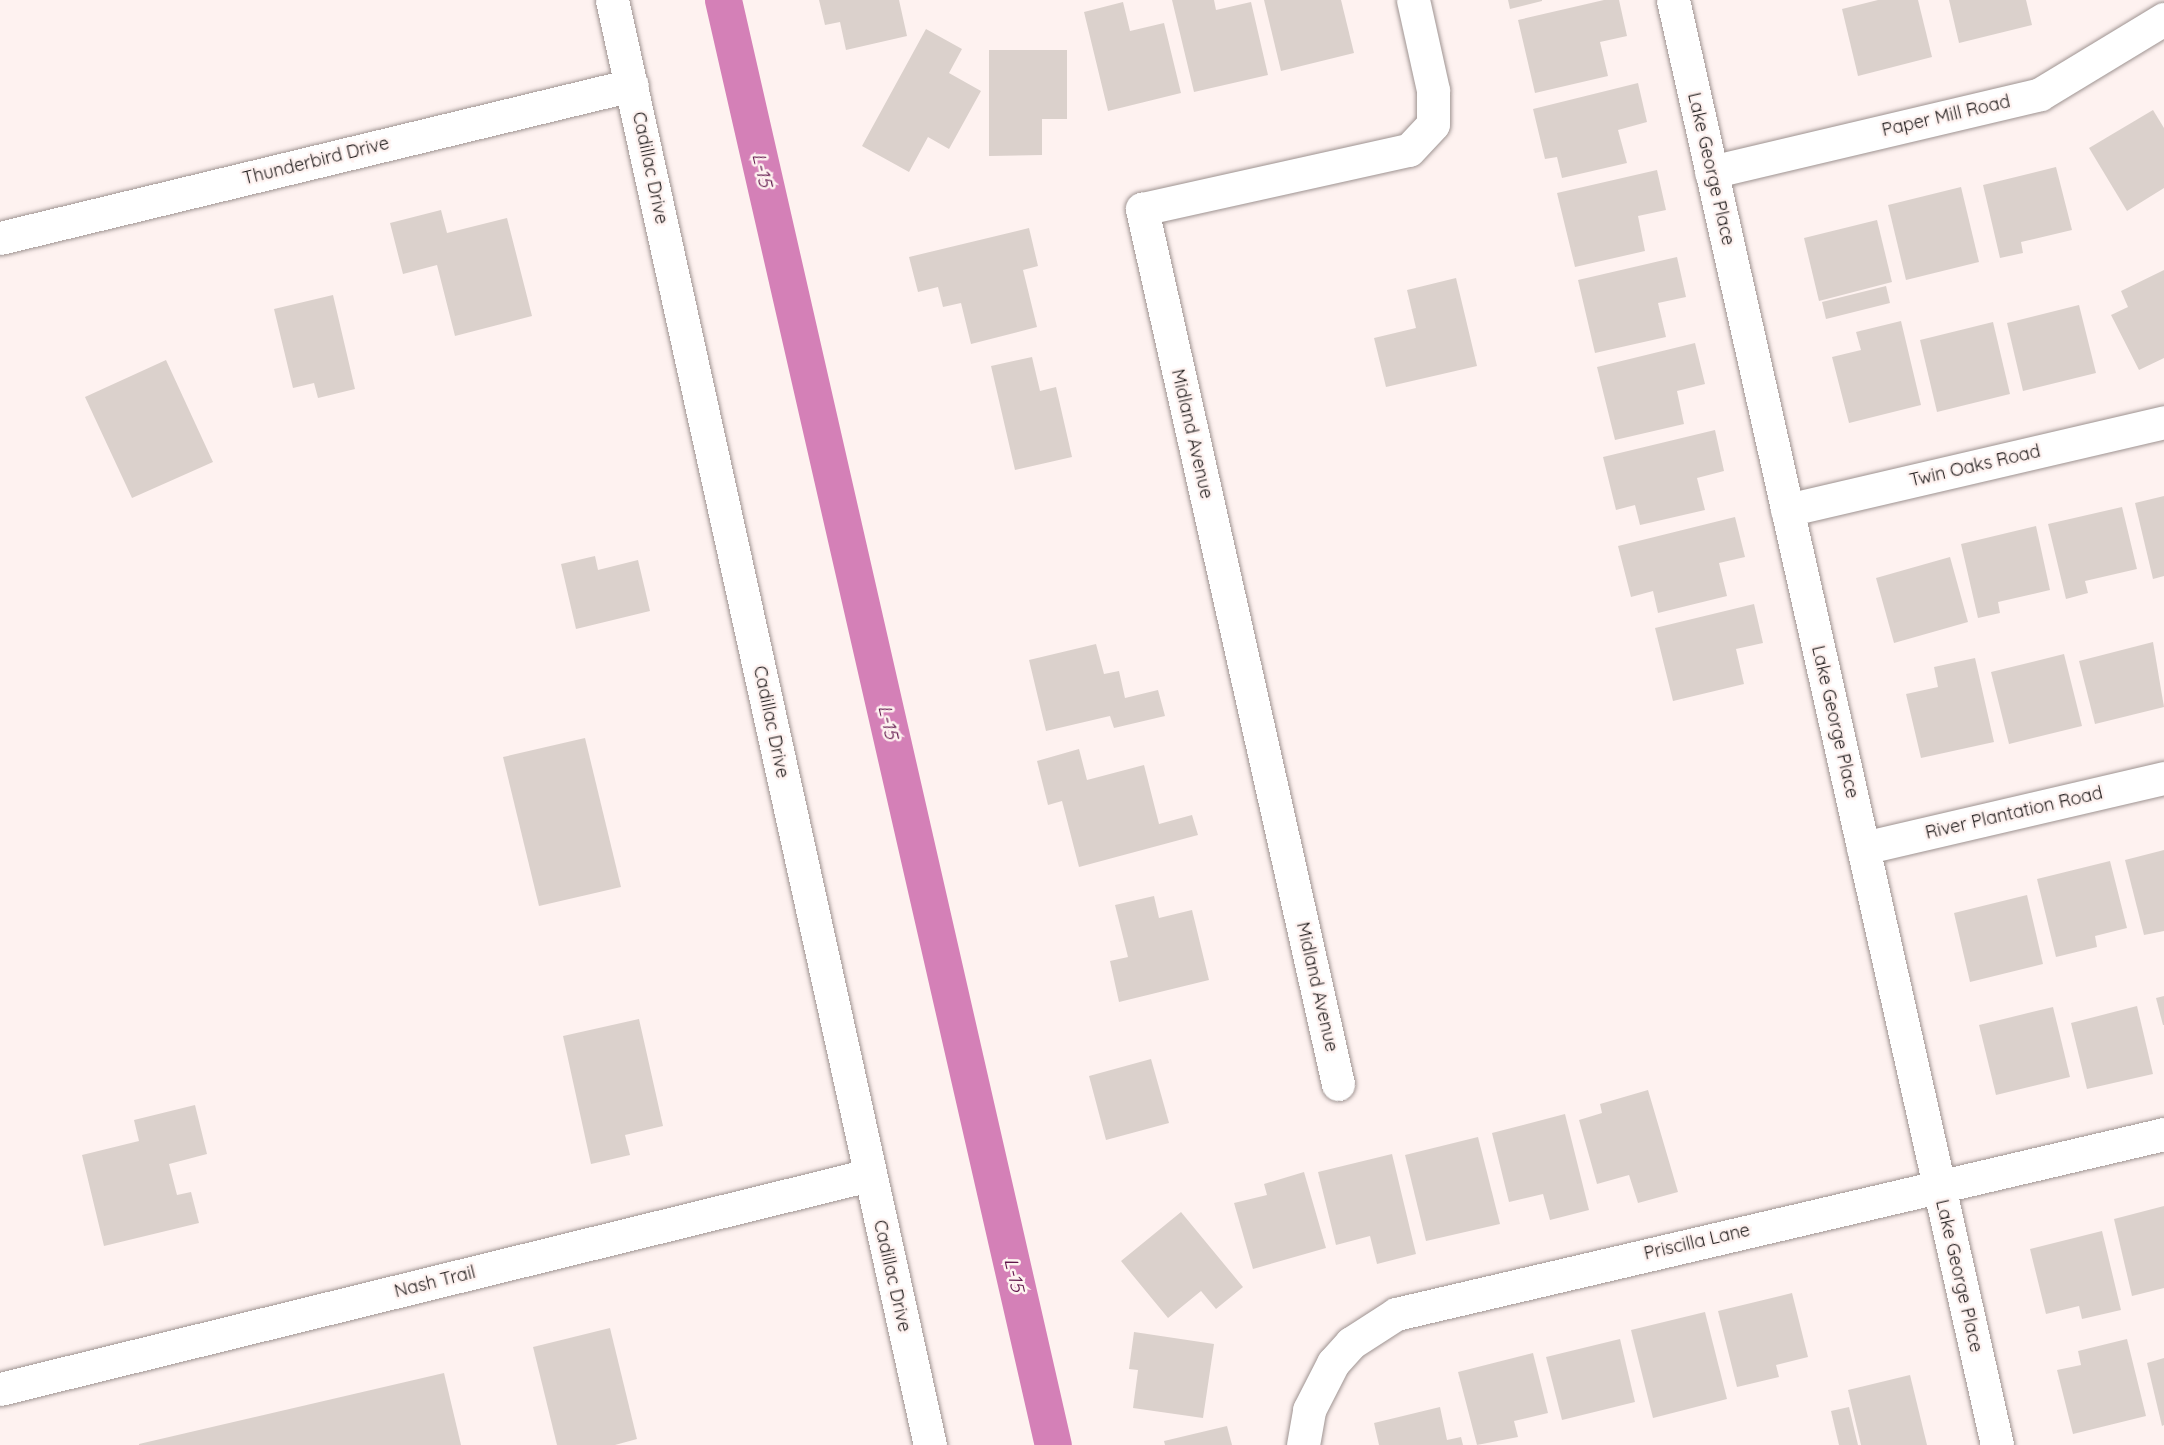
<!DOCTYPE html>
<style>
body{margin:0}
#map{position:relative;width:2164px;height:1445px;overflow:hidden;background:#fef2f0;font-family:Quicksand,sans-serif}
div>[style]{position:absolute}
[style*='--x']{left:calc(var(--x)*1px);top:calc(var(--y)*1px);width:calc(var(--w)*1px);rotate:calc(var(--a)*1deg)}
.canal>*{height:37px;margin:-18.5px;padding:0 18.5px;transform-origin:18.5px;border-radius:18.5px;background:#d480b7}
.building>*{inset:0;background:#dbd1cc}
.roads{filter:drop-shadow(0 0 2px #9e9391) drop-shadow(0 0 2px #9e9391)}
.minor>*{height:33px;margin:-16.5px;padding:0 16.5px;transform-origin:16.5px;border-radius:16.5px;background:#fff}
span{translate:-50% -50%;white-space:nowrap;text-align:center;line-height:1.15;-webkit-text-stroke:5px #fef2f0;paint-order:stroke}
.street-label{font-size:18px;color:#1f1b1b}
.water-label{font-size:19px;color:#5f144a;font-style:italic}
</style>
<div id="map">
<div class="canal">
<i style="--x:723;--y:0;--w:1482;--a:77.14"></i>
</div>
<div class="building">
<i style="clip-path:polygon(819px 0,899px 0,907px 36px,846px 50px,840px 22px,825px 25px)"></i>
<i style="clip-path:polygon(1172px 0,1214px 0,1216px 10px,1251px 2px,1268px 75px,1194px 92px)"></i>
<i style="clip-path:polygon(1264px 0,1341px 0,1354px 53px,1281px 71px)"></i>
<i style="clip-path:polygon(1508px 0,1542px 0,1542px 1px,1510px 9px)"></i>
<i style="clip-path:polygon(1604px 0,1619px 0,1627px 36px,1600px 42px,1608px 76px,1535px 93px,1518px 20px)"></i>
<i style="clip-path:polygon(1878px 0,1918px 0,1932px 57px,1858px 76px,1842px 9px)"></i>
<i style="clip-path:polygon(1949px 0,2026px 0,2032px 25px,1959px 43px)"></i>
<i style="clip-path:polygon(1123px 2px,1130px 31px,1164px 23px,1181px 93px,1108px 111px,1084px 12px)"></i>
<i style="clip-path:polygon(926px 29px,962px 49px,949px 73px,981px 91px,949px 149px,928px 137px,909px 172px,862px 146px)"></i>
<i style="clip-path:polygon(989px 50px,1067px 50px,1067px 119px,1042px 119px,1042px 155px,989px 156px)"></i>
<i style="clip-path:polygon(1638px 83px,1647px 122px,1618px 130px,1627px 163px,1562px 178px,1557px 157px,1545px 159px,1533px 109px)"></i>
<i style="clip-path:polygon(2153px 110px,2164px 128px,2164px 188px,2127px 211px,2089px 148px)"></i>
<i style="clip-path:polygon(2056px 167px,2072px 230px,2021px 242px,2023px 253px,2000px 258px,1983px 185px)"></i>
<i style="clip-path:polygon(1657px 170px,1666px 210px,1638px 216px,1645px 251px,1575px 267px,1557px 193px)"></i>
<i style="clip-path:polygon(1961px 187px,1979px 262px,1906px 280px,1888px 205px)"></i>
<i style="clip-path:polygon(441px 210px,447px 233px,507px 218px,532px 316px,455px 336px,437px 265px,403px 274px,390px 223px)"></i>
<i style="clip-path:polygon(1877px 220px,1892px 282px,1819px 301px,1804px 238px)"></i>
<i style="clip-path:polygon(1029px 228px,1038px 266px,1023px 270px,1037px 327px,971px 344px,961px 303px,943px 307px,938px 287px,918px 292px,909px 257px)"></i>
<i style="clip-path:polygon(1677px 257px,1686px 297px,1658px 303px,1666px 337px,1595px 353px,1578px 280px)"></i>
<i style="clip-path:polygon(2164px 270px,2164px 358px,2139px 370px,2111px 315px,2128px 307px,2121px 291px)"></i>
<i style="clip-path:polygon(1456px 278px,1477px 366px,1386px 387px,1374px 338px,1416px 328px,1407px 290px)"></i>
<i style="clip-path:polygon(1886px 286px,1890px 303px,1826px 319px,1822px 302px)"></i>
<i style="clip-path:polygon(333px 295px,355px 389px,318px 398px,314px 383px,293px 388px,274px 309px)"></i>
<i style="clip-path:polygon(2079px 305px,2096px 373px,2023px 391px,2007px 323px)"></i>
<i style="clip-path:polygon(1901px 321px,1921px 405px,1849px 423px,1832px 357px,1861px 350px,1856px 332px)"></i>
<i style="clip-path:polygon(1993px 322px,2010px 394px,1937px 412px,1920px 340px)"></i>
<i style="clip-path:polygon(1695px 343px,1705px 384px,1677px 391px,1684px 424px,1615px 440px,1597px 367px)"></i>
<i style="clip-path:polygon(1032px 357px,1040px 391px,1056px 387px,1072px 457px,1015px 470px,991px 366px)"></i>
<i style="clip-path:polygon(166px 360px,213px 462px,132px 498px,85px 397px)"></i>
<i style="clip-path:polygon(1715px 430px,1724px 471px,1697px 478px,1705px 510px,1640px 525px,1635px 505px,1616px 510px,1603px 457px)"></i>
<i style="clip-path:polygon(2164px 496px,2164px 576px,2153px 579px,2135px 503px)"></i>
<i style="clip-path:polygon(2122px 507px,2137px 569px,2085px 581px,2088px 593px,2066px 599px,2048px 524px)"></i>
<i style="clip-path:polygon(1735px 517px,1745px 557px,1719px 563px,1727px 596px,1658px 613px,1653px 591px,1631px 597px,1618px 546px)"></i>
<i style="clip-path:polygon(2036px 526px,2050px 590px,1998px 602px,2000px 613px,1978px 618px,1961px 544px)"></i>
<i style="clip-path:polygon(595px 556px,598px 570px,638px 560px,650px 611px,576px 629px,561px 564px)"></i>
<i style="clip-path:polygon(1950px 557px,1968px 622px,1894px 643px,1876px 578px)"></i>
<i style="clip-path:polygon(1754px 604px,1763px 643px,1736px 649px,1744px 684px,1673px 701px,1655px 628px)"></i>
<i style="clip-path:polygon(2153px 642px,2164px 707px,2095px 724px,2079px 661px)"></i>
<i style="clip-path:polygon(1096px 644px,1104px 674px,1119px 671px,1125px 698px,1158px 690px,1165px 716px,1114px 728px,1110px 716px,1046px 731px,1029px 660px)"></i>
<i style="clip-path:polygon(2064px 654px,2082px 726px,2009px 744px,1991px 672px)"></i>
<i style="clip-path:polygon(1975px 658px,1994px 742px,1921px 758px,1906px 694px,1938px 687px,1934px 667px)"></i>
<i style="clip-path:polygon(585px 738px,621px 887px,539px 906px,503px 757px)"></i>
<i style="clip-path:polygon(1079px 749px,1087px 780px,1144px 765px,1159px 824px,1192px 815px,1198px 835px,1079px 867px,1062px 801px,1048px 805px,1037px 761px)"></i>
<i style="clip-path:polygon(2164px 850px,2164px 931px,2144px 935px,2125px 860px)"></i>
<i style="clip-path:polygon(2110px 861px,2127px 928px,2095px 936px,2097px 947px,2056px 957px,2037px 879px)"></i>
<i style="clip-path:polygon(2027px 895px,2043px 964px,1970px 982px,1954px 913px)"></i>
<i style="clip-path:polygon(1154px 896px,1159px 918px,1192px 910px,1209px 980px,1119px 1002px,1110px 961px,1128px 957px,1115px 905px)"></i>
<i style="clip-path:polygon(2164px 996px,2164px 1025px,2163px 1025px,2156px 998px)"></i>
<i style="clip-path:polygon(2137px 1006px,2153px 1074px,2087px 1089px,2071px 1023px)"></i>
<i style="clip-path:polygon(2053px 1007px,2070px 1077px,1996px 1095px,1979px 1025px)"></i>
<i style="clip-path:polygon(639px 1019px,663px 1126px,625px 1135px,630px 1155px,591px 1164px,563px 1036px)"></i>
<i style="clip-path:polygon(1151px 1059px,1169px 1123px,1106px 1140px,1089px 1076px)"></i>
<i style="clip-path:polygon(1648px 1090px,1678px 1192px,1638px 1203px,1629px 1175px,1597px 1184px,1579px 1120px,1602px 1113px,1600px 1104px)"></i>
<i style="clip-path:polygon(195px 1105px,207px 1154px,169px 1164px,177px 1195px,191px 1192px,199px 1223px,104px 1246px,82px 1155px,139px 1141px,134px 1120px)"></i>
<i style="clip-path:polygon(1565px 1114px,1589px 1210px,1550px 1220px,1543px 1194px,1509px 1202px,1492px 1133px)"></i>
<i style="clip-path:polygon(1478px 1137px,1500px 1224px,1426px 1241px,1405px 1155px)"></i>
<i style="clip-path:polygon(1392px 1154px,1416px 1254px,1377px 1264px,1370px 1236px,1336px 1245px,1318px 1172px)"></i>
<i style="clip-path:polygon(1304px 1172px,1326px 1248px,1253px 1269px,1234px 1203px,1267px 1195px,1264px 1184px)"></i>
<i style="clip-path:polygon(2164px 1206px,2164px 1288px,2132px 1296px,2114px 1219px)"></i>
<i style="clip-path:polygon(1181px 1212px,1243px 1287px,1216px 1309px,1201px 1291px,1168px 1318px,1121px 1261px)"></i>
<i style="clip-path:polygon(2102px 1231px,2121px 1310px,2082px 1319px,2079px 1306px,2046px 1314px,2030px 1249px)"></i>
<i style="clip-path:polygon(1792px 1293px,1808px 1357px,1776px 1365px,1779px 1377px,1737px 1387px,1718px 1311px)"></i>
<i style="clip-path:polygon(1705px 1312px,1727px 1399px,1653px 1418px,1631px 1330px)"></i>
<i style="clip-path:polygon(610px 1328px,637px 1439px,615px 1445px,557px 1445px,533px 1347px)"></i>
<i style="clip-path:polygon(1134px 1332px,1214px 1344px,1203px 1418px,1133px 1408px,1138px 1370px,1129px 1369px)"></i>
<i style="clip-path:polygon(1620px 1339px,1635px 1402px,1562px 1420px,1546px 1357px)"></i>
<i style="clip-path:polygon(2127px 1339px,2146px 1416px,2073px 1434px,2057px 1370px,2081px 1365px,2078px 1351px)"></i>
<i style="clip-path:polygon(1533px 1353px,1548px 1413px,1514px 1421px,1518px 1437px,1477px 1445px,1458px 1372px)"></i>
<i style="clip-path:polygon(2164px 1358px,2164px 1425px,2162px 1426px,2147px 1363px)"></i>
<i style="clip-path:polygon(444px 1373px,461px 1445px,139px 1445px,139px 1444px)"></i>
<i style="clip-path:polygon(1910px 1375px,1927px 1445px,1861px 1445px,1848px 1390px)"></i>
<i style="clip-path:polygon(1440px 1407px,1447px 1440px,1461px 1437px,1463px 1445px,1379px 1445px,1374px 1423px)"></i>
<i style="clip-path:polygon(1849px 1407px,1858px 1445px,1839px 1445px,1831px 1411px)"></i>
<i style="clip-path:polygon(1227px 1426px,1232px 1445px,1165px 1445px,1164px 1441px)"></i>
</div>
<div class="roads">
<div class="minor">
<i style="--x:612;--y:0;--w:1480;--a:77.59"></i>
<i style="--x:1673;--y:0;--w:1481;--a:77.36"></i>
<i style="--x:1711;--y:172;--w:338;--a:-13.3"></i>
<i style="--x:2040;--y:94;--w:145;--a:-31.2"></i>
<i style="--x:0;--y:238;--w:650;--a:-13.61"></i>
<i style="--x:1787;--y:510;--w:387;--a:-13.1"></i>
<i style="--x:1863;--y:848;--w:309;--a:-13.1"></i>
<i style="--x:1338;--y:1084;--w:897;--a:-102.63"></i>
<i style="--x:1142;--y:209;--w:273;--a:-12.5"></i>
<i style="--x:1409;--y:150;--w:35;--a:-47"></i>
<i style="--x:1433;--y:124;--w:34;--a:-90"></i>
<i style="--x:1433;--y:90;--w:92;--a:-102.5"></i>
<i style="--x:0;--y:1389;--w:895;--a:-13.83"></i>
<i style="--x:1303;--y:1445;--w:36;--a:-80"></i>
<i style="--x:1309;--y:1410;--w:53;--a:-62.9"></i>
<i style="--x:1333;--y:1363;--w:27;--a:-48"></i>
<i style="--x:1351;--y:1343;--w:54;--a:-32.8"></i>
<i style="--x:1396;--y:1314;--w:789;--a:-13.19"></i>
</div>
</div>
<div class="street-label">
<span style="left:1946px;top:116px;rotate:-13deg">Paper Mill Road</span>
<span style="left:316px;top:161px;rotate:-14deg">Thunderbird Drive</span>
<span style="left:650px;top:168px;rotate:78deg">Cadillac Drive</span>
<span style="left:1711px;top:169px;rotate:77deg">Lake George Place</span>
<span style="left:1192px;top:434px;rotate:77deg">Midland Avenue</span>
<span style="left:1975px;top:466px;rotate:-13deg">Twin Oaks Road</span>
<span style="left:771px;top:722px;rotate:78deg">Cadillac Drive</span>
<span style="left:1835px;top:722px;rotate:77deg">Lake George Place</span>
<span style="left:2014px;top:813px;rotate:-13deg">River Plantation Road</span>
<span style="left:1317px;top:987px;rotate:77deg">Midland Avenue</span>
<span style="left:1697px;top:1242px;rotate:-13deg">Priscilla Lane</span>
<span style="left:892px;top:1276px;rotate:77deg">Cadillac Drive</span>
<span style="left:1959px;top:1276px;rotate:77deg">Lake George Place</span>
<span style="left:435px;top:1282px;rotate:-14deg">Nash Trail</span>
</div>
<div class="water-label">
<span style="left:762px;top:170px;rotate:77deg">L-15</span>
<span style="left:888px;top:722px;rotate:77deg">L-15</span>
<span style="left:1014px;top:1275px;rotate:77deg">L-15</span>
</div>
</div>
